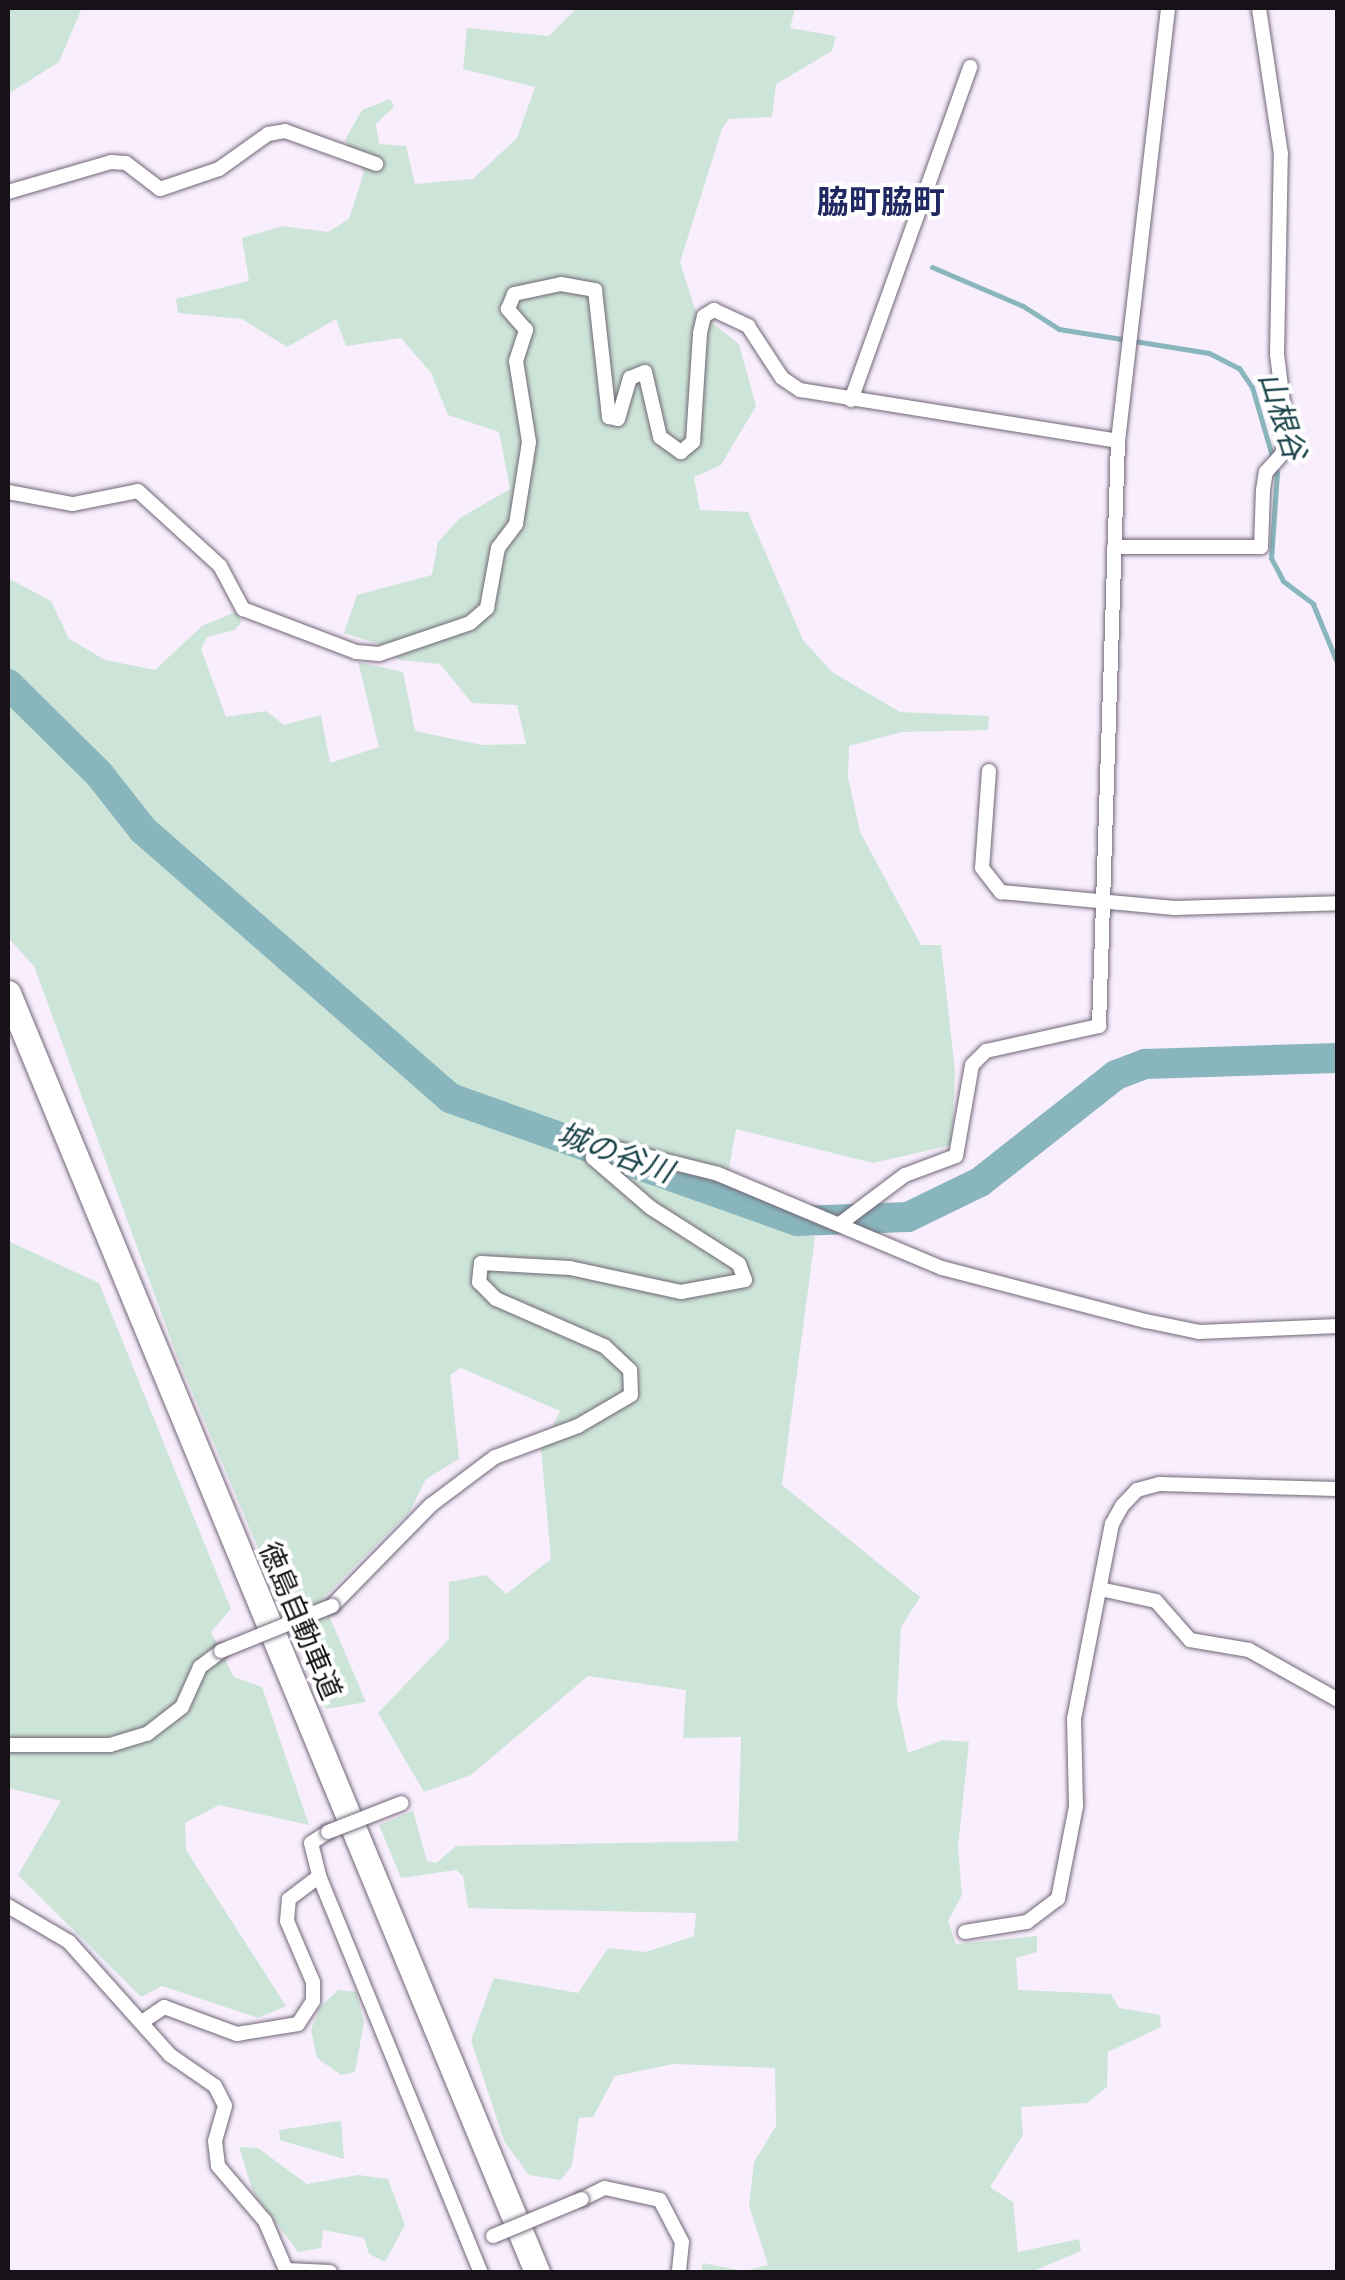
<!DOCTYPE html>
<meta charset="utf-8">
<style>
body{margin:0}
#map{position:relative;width:1345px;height:2280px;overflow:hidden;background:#f8eefd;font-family:Overpass,"Noto Sans JP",sans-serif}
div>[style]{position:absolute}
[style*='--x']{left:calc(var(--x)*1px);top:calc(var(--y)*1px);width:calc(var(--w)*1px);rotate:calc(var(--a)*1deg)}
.green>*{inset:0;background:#cde5d8}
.stream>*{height:5px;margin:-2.5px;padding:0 2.5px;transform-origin:2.5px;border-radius:2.5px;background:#89b5bc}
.river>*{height:30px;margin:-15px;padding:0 15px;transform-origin:15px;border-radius:15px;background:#89b5bc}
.roads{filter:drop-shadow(0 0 2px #706676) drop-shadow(0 0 2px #706676)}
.minor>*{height:14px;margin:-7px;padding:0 7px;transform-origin:7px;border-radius:7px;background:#fff}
.motorway>*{height:25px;margin:-12.5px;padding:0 12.5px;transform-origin:12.5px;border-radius:12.5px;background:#fff}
.bridges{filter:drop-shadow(0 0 2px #706676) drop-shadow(0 0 2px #706676)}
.minor-bridge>*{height:14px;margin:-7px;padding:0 7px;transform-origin:7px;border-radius:7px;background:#fff}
span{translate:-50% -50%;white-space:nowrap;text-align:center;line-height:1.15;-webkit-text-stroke:8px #fff;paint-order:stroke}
.street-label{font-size:28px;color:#161218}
.water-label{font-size:30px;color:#174147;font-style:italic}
.quarter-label{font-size:32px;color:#202961;font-weight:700}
.frame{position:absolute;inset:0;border:10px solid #161218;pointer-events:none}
</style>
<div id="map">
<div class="green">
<i style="clip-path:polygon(8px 8px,82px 8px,59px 62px,8px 94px)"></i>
<i style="clip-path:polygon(577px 8px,795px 8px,790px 28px,836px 36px,832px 51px,776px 84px,772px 117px,729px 119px,722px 129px,680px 262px,695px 309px,739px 344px,756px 406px,721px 465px,694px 477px,700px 510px,748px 512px,803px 640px,832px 672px,900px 712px,989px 716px,988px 730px,902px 732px,849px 746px,848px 777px,860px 832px,921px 945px,941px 945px,955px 1071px,952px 1145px,873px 1163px,736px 1129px,723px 1203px,815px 1237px,782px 1485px,920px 1597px,901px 1627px,897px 1703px,908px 1753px,943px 1740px,969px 1742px,958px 1846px,962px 1895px,948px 1921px,956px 1944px,1037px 1936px,1037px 1952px,1016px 1958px,1018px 1990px,1111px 1994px,1119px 2008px,1160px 2015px,1161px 2027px,1108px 2052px,1107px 2087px,1087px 2103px,1021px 2107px,1023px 2135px,990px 2187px,1013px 2202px,1018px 2252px,1079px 2239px,1081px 2251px,1031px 2272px,701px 2272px,703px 2263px,744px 2271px,768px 2265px,749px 2206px,754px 2162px,776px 2126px,775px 2068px,674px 2064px,615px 2076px,593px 2117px,579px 2118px,572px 2165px,561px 2180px,529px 2175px,504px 2141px,471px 2040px,494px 1978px,578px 1993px,608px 1948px,646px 1952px,694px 1936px,696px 1913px,468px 1908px,463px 1876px,456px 1870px,401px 1878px,379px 1825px,413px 1811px,427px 1861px,436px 1863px,456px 1846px,738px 1841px,741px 1737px,683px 1738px,686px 1690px,588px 1676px,471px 1775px,424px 1792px,378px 1713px,449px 1639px,449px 1582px,486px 1575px,506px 1594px,551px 1559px,541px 1449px,560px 1411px,461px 1368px,450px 1375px,459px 1459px,426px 1479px,410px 1511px,322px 1599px,366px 1702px,326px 1709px,177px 1356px,34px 966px,8px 938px,8px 578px,51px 601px,69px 639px,105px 660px,155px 670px,202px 626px,236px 612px,242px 621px,235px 630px,207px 637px,201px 649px,226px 717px,266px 711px,284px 725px,321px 715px,330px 763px,379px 747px,358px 662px,403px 672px,415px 731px,482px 745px,526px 744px,517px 705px,472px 703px,440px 664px,400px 660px,378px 644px,344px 633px,357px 595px,432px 575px,438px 542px,460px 518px,510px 489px,499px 432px,448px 415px,431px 373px,401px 338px,346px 346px,336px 319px,287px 347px,242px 319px,178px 313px,176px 299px,249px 281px,242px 238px,282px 226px,328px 232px,349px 219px,364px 172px,345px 140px,362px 110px,390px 99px,394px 107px,376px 124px,379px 144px,406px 146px,415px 184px,473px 179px,517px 138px,535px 87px,463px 69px,467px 28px,549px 36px)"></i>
<i style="clip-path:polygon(8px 1241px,99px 1283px,231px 1609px,211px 1632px,234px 1677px,262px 1687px,309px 1825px,219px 1805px,185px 1823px,186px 1850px,286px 2006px,258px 2018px,162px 1986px,141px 1997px,18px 1875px,61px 1801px,8px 1788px)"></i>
<i style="clip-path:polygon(338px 1990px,356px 1992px,364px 2022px,355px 2072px,341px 2075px,317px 2058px,311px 2030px,320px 2007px)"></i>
<i style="clip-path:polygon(341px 2121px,344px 2159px,280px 2140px,279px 2130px)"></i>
<i style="clip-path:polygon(239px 2147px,258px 2148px,307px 2184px,358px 2175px,388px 2179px,405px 2225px,385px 2262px,369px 2254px,364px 2238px,323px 2230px,321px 2248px,298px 2252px,253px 2192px)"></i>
</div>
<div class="stream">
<i style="--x:932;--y:267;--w:99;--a:23.2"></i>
<i style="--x:1023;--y:306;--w:43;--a:32.6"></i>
<i style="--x:1059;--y:329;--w:152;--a:9.1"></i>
<i style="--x:1209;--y:353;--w:34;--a:27"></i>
<i style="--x:1239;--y:368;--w:23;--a:56"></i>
<i style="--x:1252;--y:387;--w:90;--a:73.8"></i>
<i style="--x:1277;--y:473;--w:85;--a:94"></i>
<i style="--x:1271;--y:558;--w:26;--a:62"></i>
<i style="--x:1283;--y:581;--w:38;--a:37"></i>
<i style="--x:1313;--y:604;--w:66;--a:67.7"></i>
</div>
<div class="river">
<i style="--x:8;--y:684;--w:128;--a:44.7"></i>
<i style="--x:99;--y:774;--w:71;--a:51.8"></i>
<i style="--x:143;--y:830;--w:408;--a:41.1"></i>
<i style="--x:450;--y:1098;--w:368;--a:19.5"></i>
<i style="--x:797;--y:1221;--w:111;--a:-2.1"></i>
<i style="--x:908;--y:1217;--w:80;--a:-25.9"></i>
<i style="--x:980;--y:1182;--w:173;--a:-38.2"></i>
<i style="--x:1116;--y:1075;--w:31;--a:-21"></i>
<i style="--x:1145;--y:1064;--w:193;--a:-1.8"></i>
</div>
<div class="roads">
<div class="minor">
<i style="--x:8;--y:192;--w:107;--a:-16.2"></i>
<i style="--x:111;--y:162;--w:15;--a:4"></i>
<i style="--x:126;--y:163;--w:43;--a:37.4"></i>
<i style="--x:160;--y:189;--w:62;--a:-18.7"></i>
<i style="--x:219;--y:169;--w:60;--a:-35.5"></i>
<i style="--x:268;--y:134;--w:17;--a:-10"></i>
<i style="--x:285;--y:131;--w:97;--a:19.9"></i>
<i style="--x:851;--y:400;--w:354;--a:-70.3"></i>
<i style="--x:8;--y:492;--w:66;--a:10.5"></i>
<i style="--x:73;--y:504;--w:66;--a:-11.3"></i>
<i style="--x:138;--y:491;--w:111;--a:42.4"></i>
<i style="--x:220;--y:566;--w:49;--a:61.9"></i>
<i style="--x:243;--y:609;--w:121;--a:20.8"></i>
<i style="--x:356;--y:652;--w:23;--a:5"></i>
<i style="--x:379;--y:654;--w:96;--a:-18.8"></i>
<i style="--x:470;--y:623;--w:23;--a:-41"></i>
<i style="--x:487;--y:608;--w:61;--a:-79.6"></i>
<i style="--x:498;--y:548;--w:30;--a:-53"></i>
<i style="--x:516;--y:524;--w:83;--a:-81"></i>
<i style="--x:529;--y:442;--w:82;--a:-99.1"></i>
<i style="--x:516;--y:361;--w:33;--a:-72"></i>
<i style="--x:526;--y:330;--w:28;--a:-131"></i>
<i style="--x:508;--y:309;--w:16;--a:-68"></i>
<i style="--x:514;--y:294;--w:48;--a:-12"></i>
<i style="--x:561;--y:284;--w:35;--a:10"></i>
<i style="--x:595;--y:290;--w:128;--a:83.7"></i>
<i style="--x:609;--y:417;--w:9;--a:13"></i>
<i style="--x:618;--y:419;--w:43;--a:-73.7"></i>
<i style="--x:630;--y:378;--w:16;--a:-22"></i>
<i style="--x:645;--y:372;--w:67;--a:77"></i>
<i style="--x:660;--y:437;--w:26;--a:36"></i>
<i style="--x:681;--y:452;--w:16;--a:-40"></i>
<i style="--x:693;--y:442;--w:109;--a:-86.3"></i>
<i style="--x:700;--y:333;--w:17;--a:-77"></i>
<i style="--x:704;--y:316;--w:12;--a:-31"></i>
<i style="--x:714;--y:310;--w:38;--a:25"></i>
<i style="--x:748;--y:326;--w:62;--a:56.8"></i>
<i style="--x:782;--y:378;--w:22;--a:34"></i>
<i style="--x:800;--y:390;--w:322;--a:9.1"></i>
<i style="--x:1114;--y:547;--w:147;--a:0"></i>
<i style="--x:1261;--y:547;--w:57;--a:-88"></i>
<i style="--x:1263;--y:490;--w:18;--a:-81"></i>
<i style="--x:1266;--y:472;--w:25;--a:-48"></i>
<i style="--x:1283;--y:453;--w:42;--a:-88.6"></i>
<i style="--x:1284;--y:411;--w:57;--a:-97"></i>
<i style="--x:1277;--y:354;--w:200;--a:-88.9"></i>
<i style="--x:1281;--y:154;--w:148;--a:-98.6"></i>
<i style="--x:989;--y:771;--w:97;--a:94.1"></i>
<i style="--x:982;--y:868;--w:31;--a:52"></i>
<i style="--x:1001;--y:892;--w:174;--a:5.3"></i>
<i style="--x:1174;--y:908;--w:164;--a:-1.7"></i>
<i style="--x:841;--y:1223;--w:80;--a:-36.9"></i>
<i style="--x:905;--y:1175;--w:54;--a:-20.4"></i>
<i style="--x:956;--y:1156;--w:92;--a:-80"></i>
<i style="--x:972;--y:1065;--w:20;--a:-45"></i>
<i style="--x:986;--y:1051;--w:116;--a:-12.5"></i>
<i style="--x:1099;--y:1026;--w:585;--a:-88.14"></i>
<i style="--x:1118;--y:441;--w:436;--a:-83.4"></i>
<i style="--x:1100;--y:1589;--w:57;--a:12.1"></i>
<i style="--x:1156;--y:1601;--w:52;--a:48.9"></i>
<i style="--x:1190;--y:1640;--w:60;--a:9.6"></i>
<i style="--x:1249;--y:1650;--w:102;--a:29.3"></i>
<i style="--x:332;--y:1606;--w:141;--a:-45.6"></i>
<i style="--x:431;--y:1505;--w:80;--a:-36.9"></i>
<i style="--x:495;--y:1457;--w:89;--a:-20.5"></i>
<i style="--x:578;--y:1426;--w:61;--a:-30.3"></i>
<i style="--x:631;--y:1395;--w:25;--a:-92"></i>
<i style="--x:630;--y:1370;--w:35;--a:-137"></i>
<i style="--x:604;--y:1346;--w:118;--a:-156.5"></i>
<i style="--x:496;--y:1299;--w:24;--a:-135"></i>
<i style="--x:479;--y:1282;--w:19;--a:-84"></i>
<i style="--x:481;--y:1263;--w:89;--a:3.2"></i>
<i style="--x:570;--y:1268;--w:114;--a:12.2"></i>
<i style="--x:681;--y:1292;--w:65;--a:-10.6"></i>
<i style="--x:745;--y:1280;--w:17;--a:-111"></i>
<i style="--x:739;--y:1264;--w:104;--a:-147.5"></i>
<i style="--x:651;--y:1208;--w:77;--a:-139.2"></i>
<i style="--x:593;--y:1158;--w:18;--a:-43"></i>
<i style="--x:606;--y:1146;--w:115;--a:14"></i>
<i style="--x:718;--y:1174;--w:243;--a:22.8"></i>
<i style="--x:942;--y:1268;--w:211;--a:14.6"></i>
<i style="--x:1146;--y:1321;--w:54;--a:11.7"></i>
<i style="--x:1199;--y:1332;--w:139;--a:-2.5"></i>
<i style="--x:8;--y:1745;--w:102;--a:0"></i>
<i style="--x:110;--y:1745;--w:39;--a:-17"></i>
<i style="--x:147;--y:1734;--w:44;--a:-37.6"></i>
<i style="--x:182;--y:1707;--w:44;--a:-65.8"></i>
<i style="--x:200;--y:1667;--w:26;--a:-37"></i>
<i style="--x:328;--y:1832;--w:20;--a:147"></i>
<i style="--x:311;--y:1843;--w:34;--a:76"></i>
<i style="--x:319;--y:1876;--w:428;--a:67.8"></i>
<i style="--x:8;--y:1906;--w:71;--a:30.5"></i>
<i style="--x:69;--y:1942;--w:152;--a:48.2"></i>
<i style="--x:170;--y:2055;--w:55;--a:34.6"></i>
<i style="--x:215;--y:2086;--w:22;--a:63"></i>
<i style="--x:225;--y:2106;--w:36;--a:106"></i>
<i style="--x:215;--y:2141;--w:25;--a:83"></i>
<i style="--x:218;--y:2166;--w:72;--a:49.5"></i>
<i style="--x:265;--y:2221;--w:56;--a:66.7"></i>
<i style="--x:965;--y:1932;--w:63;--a:-9.2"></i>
<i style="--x:1027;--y:1922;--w:39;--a:-37"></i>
<i style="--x:1058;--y:1899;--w:95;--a:-79"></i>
<i style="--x:1076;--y:1806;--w:87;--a:-91.3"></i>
<i style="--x:1074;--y:1719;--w:199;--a:-79"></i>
<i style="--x:1112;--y:1524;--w:21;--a:-61"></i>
<i style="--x:1122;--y:1506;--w:22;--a:-47"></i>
<i style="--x:1137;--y:1490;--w:23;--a:-15"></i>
<i style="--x:1159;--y:1484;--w:179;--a:1.6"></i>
<i style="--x:142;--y:2022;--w:27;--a:-34"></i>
<i style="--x:164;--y:2007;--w:78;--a:20.3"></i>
<i style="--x:237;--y:2034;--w:62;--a:-9.3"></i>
<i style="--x:298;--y:2024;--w:27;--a:-57"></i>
<i style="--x:313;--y:2001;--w:19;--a:-90"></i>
<i style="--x:313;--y:1982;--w:66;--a:-113.1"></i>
<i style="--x:287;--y:1921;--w:22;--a:-85"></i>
<i style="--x:289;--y:1899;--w:38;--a:-37"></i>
<i style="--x:582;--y:2199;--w:25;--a:-26"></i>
<i style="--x:605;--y:2188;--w:56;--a:12.3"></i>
<i style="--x:660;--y:2200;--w:47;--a:62.4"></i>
<i style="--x:682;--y:2242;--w:30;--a:96"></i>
<i style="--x:286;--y:2270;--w:44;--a:2.6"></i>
</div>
<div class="motorway">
<i style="--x:8;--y:993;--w:1384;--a:67.53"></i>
</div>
</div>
<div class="bridges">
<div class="minor-bridge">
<i style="--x:221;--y:1651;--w:120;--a:-22.1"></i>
<i style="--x:328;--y:1832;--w:79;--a:-21.4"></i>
<i style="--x:493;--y:2236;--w:96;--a:-22.6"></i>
</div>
</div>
<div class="street-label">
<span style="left:298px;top:1622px;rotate:67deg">徳島自動車道</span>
</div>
<div class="water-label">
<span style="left:1279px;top:417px;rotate:72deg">山根谷</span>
<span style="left:614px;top:1156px;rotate:20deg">城の谷川</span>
</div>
<div class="quarter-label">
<span style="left:881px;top:205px">脇町脇町</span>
</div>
<div class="frame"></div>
</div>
